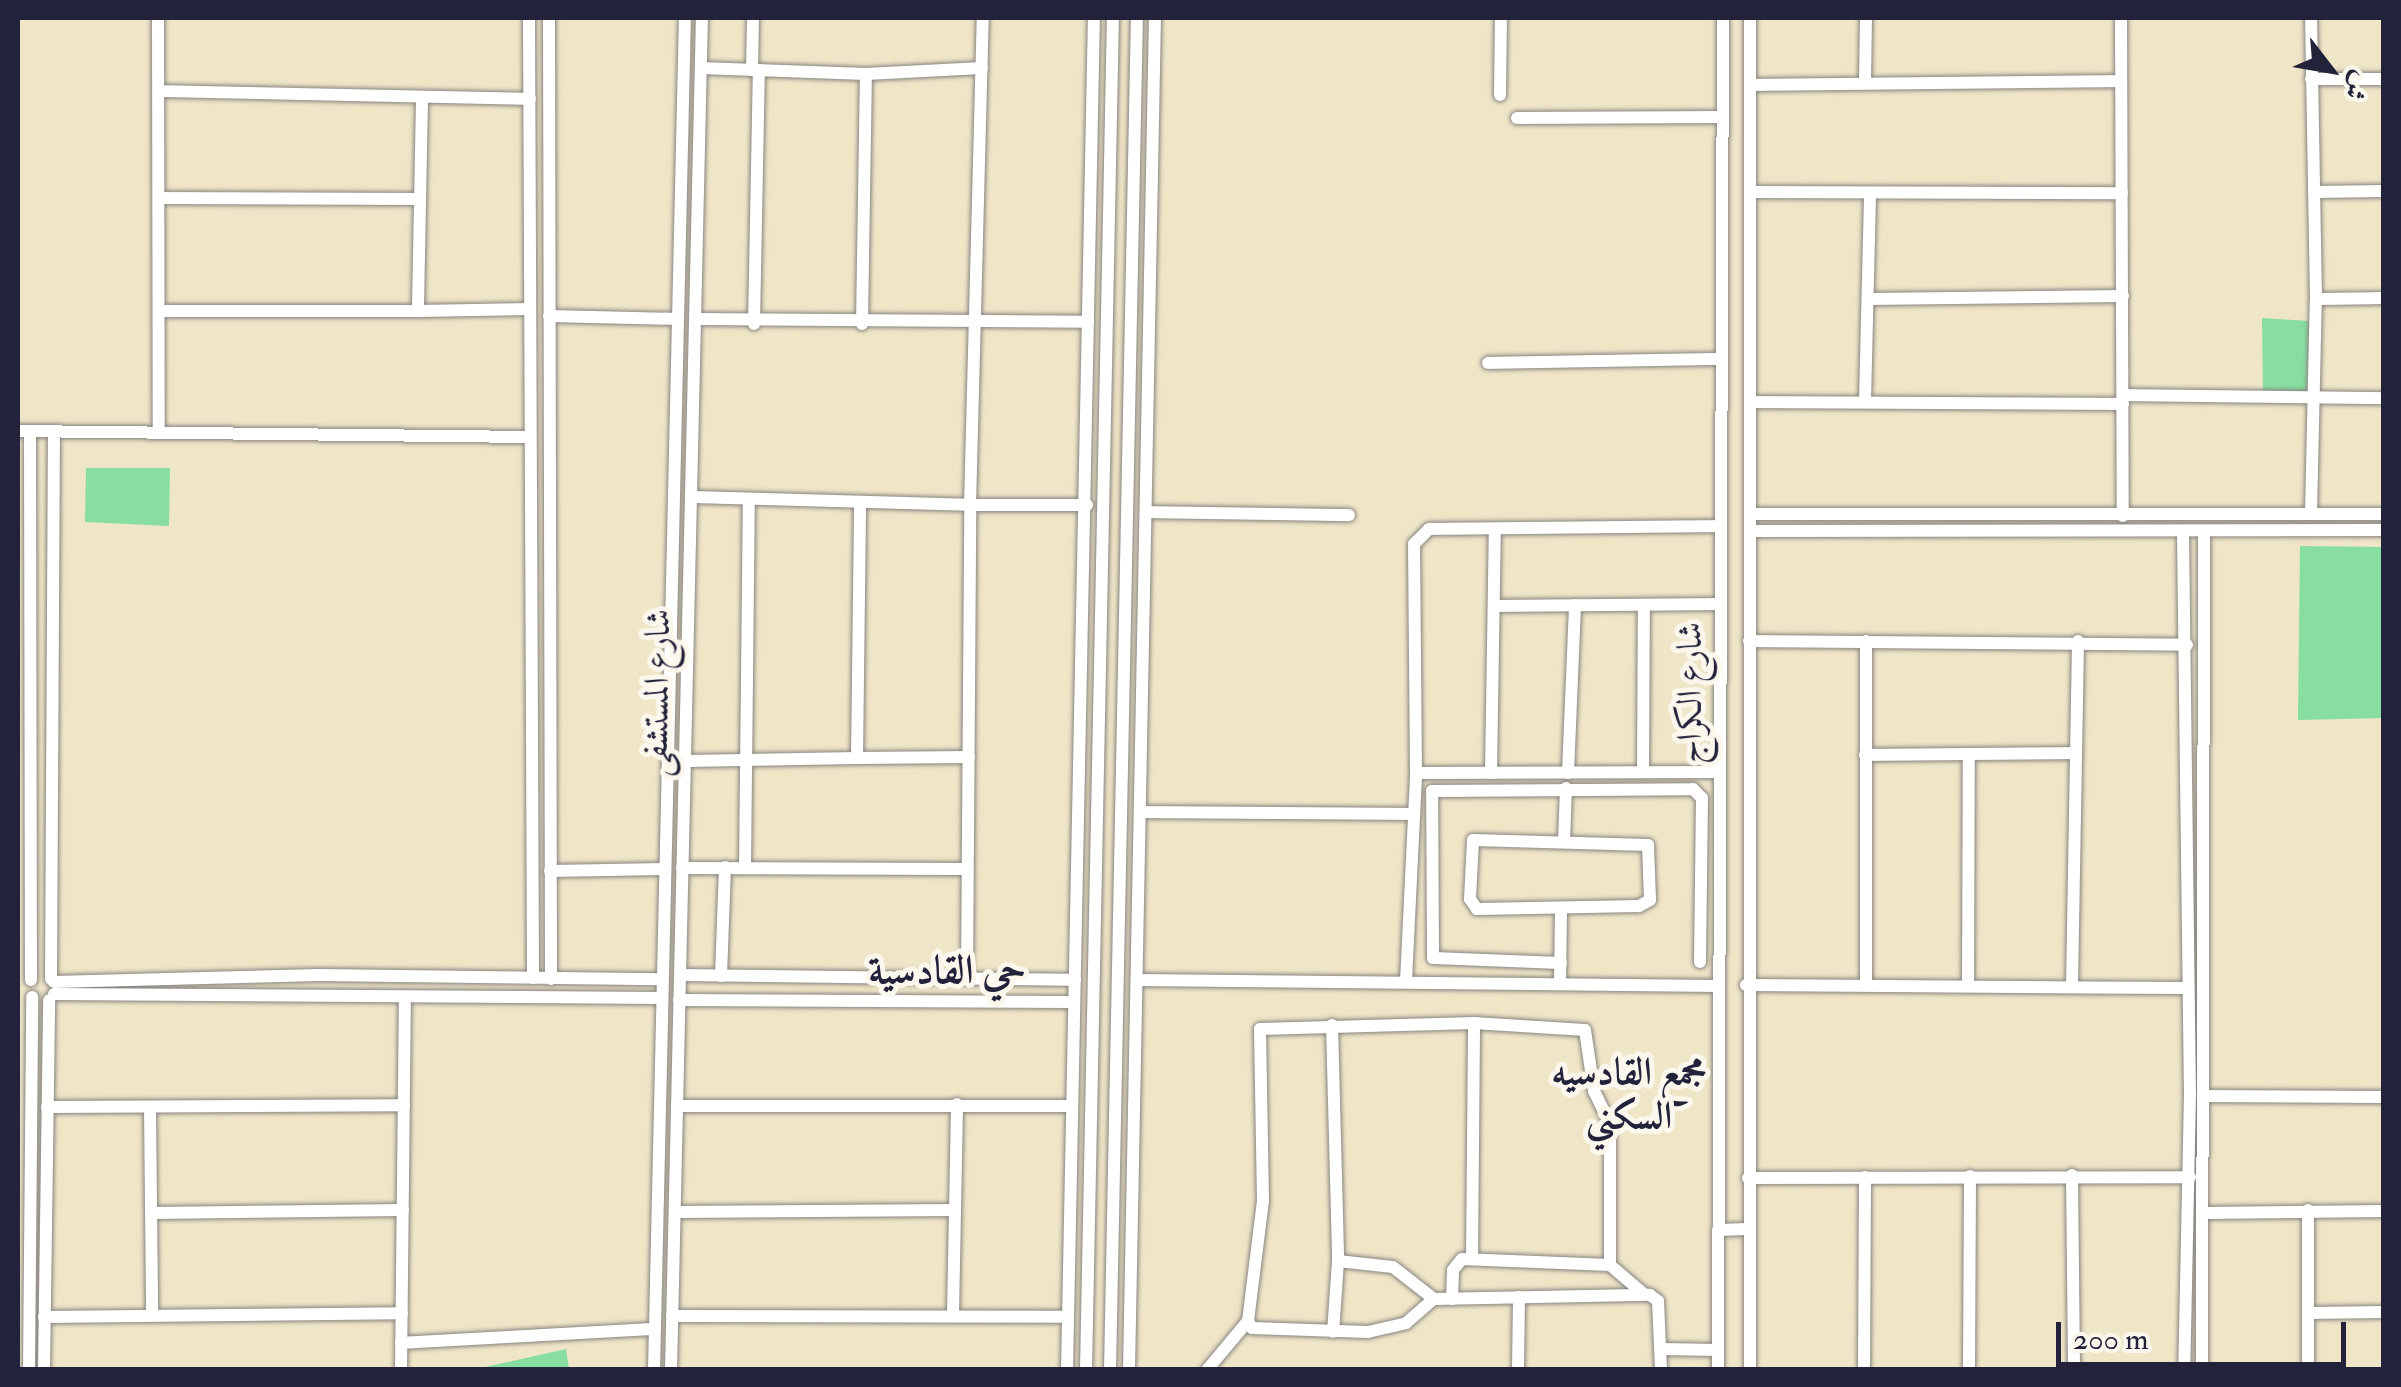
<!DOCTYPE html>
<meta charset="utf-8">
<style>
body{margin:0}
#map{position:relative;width:2401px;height:1387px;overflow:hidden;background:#efe5c7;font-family:"IM FELL Double Pica",Amiri,serif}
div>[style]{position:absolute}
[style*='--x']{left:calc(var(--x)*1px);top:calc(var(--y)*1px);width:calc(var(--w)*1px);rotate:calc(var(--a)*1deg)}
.green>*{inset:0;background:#88dea0}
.roads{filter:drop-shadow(0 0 2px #888481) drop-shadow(0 0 2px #888481)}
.minor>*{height:12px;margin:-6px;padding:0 6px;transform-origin:6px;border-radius:6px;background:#fff}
span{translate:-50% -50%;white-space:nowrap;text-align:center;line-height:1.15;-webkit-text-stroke:10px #fbf7ec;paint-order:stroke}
.street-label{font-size:35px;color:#22223b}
.neighbourhood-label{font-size:38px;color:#22223b;font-weight:700}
.quarter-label{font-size:40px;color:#22223b;font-weight:700}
.frame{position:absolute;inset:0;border:20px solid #22223b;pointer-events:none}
.north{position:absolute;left:2281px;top:20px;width:100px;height:100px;-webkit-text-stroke:8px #fbf7ec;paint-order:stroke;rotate:121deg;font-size:28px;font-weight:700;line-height:40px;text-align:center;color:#22223b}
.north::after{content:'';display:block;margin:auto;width:35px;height:45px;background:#22223b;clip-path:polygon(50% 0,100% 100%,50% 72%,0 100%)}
.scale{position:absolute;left:2056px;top:1322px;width:290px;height:45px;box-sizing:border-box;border:5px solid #22223b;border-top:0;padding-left:12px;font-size:30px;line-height:35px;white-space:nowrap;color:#22223b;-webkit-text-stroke:8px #fbf7ec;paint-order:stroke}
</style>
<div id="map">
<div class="green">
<i style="clip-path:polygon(2262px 318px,2309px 321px,2307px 391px,2263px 391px)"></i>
<i style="clip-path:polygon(86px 468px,170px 468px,169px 526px,85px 522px)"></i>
<i style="clip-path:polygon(2300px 546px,2383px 547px,2383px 718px,2298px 720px)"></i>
<i style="clip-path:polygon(566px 1349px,569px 1369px,476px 1369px)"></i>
</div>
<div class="roads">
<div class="minor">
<i style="--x:158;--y:18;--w:412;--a:89.9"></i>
<i style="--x:529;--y:18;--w:960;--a:89.76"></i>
<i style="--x:549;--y:18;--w:961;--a:89.88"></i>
<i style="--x:1750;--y:18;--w:1352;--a:90"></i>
<i style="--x:2121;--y:18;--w:498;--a:89.8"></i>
<i style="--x:701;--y:68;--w:165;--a:2.1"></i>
<i style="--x:866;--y:74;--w:116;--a:-3"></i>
<i style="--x:752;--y:70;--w:52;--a:-88.9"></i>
<i style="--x:2311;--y:79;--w:73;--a:0"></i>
<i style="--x:1865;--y:81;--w:63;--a:-89.1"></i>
<i style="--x:1751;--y:85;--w:370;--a:-0.6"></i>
<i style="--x:159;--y:91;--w:371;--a:1.2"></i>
<i style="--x:1500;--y:95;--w:77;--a:-89.3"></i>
<i style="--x:422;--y:99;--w:212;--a:91.1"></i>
<i style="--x:418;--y:311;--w:112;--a:-1"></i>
<i style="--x:1517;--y:118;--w:205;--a:-0.3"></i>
<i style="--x:1751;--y:192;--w:371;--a:0.2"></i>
<i style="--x:2314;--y:192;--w:70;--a:-0.8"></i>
<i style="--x:159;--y:198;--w:261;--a:0.2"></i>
<i style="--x:1868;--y:299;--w:255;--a:-0.7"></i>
<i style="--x:2316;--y:299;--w:68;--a:-0.8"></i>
<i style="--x:159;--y:311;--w:259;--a:0"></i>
<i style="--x:549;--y:316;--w:128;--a:1.3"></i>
<i style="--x:695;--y:319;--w:393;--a:0.4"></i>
<i style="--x:754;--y:324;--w:254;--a:-88.9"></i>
<i style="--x:862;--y:324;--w:250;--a:-89.1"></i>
<i style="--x:1488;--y:363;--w:234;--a:-1"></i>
<i style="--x:2123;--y:395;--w:261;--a:0.7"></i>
<i style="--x:1865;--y:401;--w:207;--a:-88.6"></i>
<i style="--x:1750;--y:402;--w:373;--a:0.3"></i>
<i style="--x:18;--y:431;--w:511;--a:0.67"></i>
<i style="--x:30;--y:431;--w:549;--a:89.9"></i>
<i style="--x:691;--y:497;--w:279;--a:1.6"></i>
<i style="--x:970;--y:505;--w:487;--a:-88.5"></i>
<i style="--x:1147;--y:512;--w:202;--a:0.9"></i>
<i style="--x:2311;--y:513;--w:214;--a:-88.7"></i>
<i style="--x:2316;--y:299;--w:281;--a:-91"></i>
<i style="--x:1751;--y:514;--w:633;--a:0"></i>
<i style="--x:1751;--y:531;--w:633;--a:-0.09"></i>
<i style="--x:2183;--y:533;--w:561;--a:89.29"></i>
<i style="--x:2190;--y:1094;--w:276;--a:91.2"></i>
<i style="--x:1495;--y:606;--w:225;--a:-0.5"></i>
<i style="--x:1749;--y:641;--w:438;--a:0.5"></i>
<i style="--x:1865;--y:755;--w:211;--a:-0.5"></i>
<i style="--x:857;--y:758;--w:112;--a:-0.5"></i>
<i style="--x:686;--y:761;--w:171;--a:-1"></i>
<i style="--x:857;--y:758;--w:256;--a:-89.3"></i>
<i style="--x:1643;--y:772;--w:167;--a:-89.7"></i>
<i style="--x:1720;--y:772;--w:304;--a:179.8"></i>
<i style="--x:1416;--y:773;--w:229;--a:-90.5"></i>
<i style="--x:1414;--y:544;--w:21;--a:-45"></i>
<i style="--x:1429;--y:529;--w:291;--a:-0.6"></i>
<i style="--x:1491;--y:773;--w:244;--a:-89.1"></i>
<i style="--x:1568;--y:773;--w:168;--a:-87.6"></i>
<i style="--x:1141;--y:812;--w:273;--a:0.4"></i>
<i style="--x:1473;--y:840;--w:175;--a:1.6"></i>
<i style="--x:1648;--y:845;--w:55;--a:87.9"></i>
<i style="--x:1650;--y:900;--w:13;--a:151"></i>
<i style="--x:1639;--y:906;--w:162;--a:178.9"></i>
<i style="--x:1477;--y:909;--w:12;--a:-125"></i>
<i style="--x:1470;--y:899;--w:59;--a:-87.1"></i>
<i style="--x:1564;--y:842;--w:54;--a:-87.9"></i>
<i style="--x:745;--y:867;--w:368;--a:-89.4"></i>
<i style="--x:682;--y:868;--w:285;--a:0.2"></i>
<i style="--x:550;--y:871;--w:114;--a:-1"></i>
<i style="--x:1561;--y:963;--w:128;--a:-177.8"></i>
<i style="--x:1433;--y:958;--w:167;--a:-90.3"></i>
<i style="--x:1432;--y:791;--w:261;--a:-0.4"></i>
<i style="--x:1693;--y:789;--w:13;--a:45"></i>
<i style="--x:1702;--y:798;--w:164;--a:90.7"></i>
<i style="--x:681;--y:975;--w:394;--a:0.7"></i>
<i style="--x:721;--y:976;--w:109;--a:-87.9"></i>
<i style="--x:967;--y:978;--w:473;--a:-89.6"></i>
<i style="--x:970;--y:505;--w:117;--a:0"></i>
<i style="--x:51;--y:979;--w:548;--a:-89.69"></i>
<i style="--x:1138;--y:980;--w:580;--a:0.59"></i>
<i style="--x:1406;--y:981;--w:208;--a:-87.2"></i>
<i style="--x:54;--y:982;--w:264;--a:-1.5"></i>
<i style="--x:318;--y:975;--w:344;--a:0.7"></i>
<i style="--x:1560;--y:982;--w:73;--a:-89.2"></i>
<i style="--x:1746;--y:985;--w:441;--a:0.4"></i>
<i style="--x:1866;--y:985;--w:344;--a:-90"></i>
<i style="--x:1968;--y:986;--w:232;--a:-89.8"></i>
<i style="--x:2072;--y:986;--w:345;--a:-89"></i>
<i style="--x:54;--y:994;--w:607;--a:0.38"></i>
<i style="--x:679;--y:1000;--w:394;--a:0.3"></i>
<i style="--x:1332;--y:1025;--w:236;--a:88.5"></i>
<i style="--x:1338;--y:1261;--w:71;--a:94"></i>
<i style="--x:2204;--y:1096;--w:180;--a:0.3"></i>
<i style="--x:677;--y:1106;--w:395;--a:0"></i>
<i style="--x:47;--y:1107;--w:357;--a:-0.3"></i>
<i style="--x:150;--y:1109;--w:206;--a:89.4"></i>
<i style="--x:2072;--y:1175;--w:195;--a:89.4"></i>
<i style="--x:1748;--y:1178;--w:442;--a:-0.1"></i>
<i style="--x:2308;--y:1210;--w:103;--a:90"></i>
<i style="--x:2308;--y:1313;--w:76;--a:-0.8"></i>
<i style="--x:675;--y:1212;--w:278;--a:-0.4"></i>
<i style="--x:151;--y:1213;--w:252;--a:-0.7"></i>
<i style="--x:2203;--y:1213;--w:181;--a:-0.6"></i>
<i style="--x:1718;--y:1230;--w:30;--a:-2"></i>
<i style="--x:1472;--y:1259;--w:236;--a:-89.5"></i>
<i style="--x:1338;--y:1261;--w:55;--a:6.2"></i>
<i style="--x:1393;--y:1267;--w:52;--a:38"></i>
<i style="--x:1434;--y:1299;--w:216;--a:-1.1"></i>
<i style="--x:1650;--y:1295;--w:10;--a:37"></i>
<i style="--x:1658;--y:1301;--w:69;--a:87.5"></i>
<i style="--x:1452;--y:1299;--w:29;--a:-88"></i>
<i style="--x:1453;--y:1270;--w:14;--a:-51"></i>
<i style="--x:1462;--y:1259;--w:148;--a:2.3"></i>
<i style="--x:2308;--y:1313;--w:57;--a:90"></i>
<i style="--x:953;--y:1315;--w:211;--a:-88.9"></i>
<i style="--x:672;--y:1316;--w:396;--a:0.1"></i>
<i style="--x:44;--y:1317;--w:358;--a:-0.6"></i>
<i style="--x:1248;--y:1321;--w:8;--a:60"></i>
<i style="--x:1252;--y:1328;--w:116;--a:2"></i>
<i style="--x:1368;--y:1332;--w:39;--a:-13"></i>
<i style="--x:1406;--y:1323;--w:37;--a:-41"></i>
<i style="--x:401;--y:1343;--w:254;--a:-3.2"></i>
<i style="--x:1662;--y:1349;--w:56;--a:1"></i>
<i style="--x:29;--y:1370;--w:373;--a:-89.5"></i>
<i style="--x:44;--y:1370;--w:370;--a:-89.2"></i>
<i style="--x:401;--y:1370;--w:373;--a:-89.4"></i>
<i style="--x:654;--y:1370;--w:1352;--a:-88.69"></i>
<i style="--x:671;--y:1370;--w:1352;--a:-88.69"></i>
<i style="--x:1067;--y:1370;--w:1352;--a:-88.86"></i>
<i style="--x:1086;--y:1370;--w:1352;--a:-88.86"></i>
<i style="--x:1110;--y:1370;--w:1352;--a:-88.86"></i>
<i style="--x:1129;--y:1370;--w:1352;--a:-88.9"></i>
<i style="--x:1207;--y:1370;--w:64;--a:-50.1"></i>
<i style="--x:1248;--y:1321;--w:121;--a:-82.9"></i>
<i style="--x:1263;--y:1201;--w:172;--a:-91"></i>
<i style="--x:1260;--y:1029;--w:214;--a:-1.6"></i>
<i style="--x:1474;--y:1023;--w:111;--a:3.6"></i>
<i style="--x:1585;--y:1030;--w:62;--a:81.6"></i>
<i style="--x:1594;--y:1091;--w:37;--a:64"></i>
<i style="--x:1610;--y:1124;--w:141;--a:90"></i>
<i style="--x:1610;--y:1265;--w:45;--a:40.5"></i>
<i style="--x:1518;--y:1370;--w:73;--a:-89.2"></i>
<i style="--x:1718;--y:1370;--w:1352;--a:-89.79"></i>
<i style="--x:1864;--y:1370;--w:193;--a:-89.7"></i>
<i style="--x:1969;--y:1370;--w:194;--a:-89.7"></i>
<i style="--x:2202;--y:1370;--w:837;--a:-89.86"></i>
</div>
</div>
<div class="street-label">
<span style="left:657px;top:693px;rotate:-89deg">شارع المستشفى</span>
<span style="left:1690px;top:693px;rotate:-90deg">شارع الكراج</span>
</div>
<div class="neighbourhood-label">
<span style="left:1629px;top:1095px">مجمع القادسيه<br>السكني</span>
</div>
<div class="quarter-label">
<span style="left:947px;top:971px">حي القادسية</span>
</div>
<div class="frame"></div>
<div class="north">ش</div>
<div class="scale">200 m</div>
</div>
